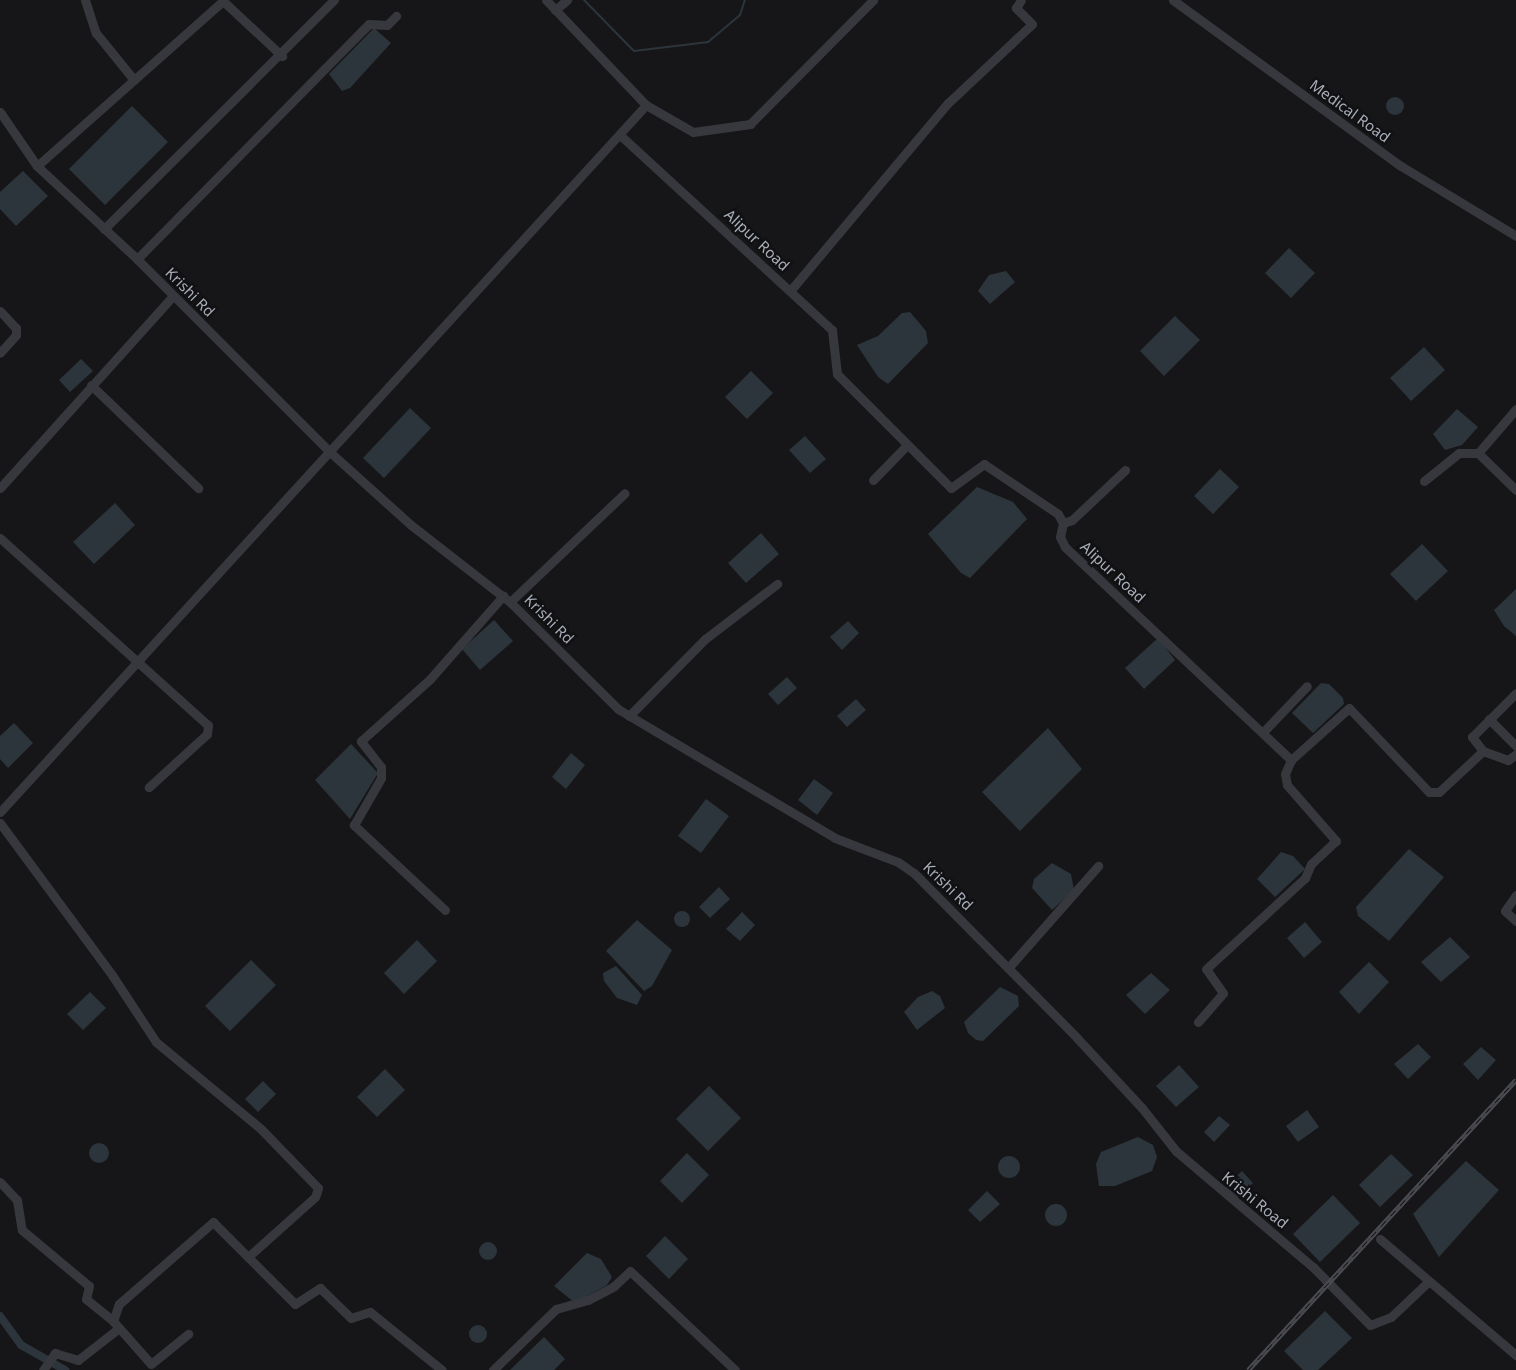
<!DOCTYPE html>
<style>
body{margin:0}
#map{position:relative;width:1516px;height:1370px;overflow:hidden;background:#161618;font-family:"Noto Sans",sans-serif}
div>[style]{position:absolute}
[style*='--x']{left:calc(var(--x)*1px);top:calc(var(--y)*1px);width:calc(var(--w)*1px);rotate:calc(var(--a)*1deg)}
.water>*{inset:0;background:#2c353c}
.round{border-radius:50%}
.stream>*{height:2px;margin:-1px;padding:0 1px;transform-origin:1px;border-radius:1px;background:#2c353c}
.canal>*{height:8px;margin:-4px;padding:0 4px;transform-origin:4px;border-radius:4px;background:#2c353c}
.street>*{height:9px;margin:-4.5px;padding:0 4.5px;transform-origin:4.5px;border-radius:4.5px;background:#37383d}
.rail>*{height:4.5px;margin-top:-2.25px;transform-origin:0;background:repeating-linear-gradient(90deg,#111113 0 7px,#4a4c52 0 14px);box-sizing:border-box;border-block:2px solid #4a4c52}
span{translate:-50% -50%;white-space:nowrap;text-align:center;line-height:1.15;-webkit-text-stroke:5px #111113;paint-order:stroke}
.street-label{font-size:15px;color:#a8adb8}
</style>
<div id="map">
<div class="water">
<i style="clip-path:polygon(374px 28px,391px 43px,350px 88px,342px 91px,329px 74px)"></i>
<i class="round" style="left:1386px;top:97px;width:18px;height:18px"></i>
<i style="clip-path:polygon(132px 106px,168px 142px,105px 205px,69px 169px)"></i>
<i style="clip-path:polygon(23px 171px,48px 196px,16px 226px,0 209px,0 192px)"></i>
<i style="clip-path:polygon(1289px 248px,1315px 273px,1291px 298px,1265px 273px)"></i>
<i style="clip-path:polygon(1006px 271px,1015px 282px,990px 304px,978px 291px,989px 275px)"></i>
<i style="clip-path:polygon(910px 312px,926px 331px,928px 343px,888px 384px,878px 377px,857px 345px,878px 336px,902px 313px)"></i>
<i style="clip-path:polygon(1175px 316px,1200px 340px,1164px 376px,1140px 351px)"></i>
<i style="clip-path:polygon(1424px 347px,1445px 370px,1411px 401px,1390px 378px)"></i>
<i style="clip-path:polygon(81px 359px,93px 371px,70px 392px,59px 380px)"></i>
<i style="clip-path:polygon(751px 371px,773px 393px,747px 419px,725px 397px)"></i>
<i style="clip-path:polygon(410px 408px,431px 428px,384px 478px,363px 458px)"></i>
<i style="clip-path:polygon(1457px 409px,1478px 427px,1462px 445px,1445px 450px,1433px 434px)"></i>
<i style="clip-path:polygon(805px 436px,826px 459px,810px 473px,789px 450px)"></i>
<i style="clip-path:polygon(1220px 469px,1239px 487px,1213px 514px,1194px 496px)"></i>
<i style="clip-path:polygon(977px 487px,1013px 502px,1027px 519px,970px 578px,961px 573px,928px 534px)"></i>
<i style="clip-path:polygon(115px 503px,135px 525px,94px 564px,73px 542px)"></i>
<i style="clip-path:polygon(761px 533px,779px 554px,746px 583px,728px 563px)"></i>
<i style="clip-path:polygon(1422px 544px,1448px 571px,1416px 601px,1390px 574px)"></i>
<i style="clip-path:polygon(1516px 589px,1516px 636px,1504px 626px,1494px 610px)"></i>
<i style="clip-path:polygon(494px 620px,513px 641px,480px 670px,462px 649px)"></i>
<i style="clip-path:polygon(848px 621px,859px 633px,842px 650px,830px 637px)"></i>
<i style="clip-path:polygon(1158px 638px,1175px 660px,1144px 689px,1125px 668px)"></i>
<i style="clip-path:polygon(787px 677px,797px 688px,778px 705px,768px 694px)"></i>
<i style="clip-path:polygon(1321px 683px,1329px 684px,1343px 698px,1344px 704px,1313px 733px,1292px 713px)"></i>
<i style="clip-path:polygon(856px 699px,866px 710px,847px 727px,837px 716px)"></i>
<i style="clip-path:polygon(14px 723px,33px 743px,8px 768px,0 759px,0 736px)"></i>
<i style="clip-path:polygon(1048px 728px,1082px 769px,1020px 831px,982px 792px)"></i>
<i style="clip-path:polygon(351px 744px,378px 773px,350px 819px,315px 780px)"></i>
<i style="clip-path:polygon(571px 753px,585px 765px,566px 789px,552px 777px)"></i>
<i style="clip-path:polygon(814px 779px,833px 793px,817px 815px,798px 800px)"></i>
<i style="clip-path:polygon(706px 799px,729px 816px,701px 853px,678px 836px)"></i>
<i style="clip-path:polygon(1409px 849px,1444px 877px,1389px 941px,1358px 916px,1356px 907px)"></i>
<i style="clip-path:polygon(1281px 852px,1293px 856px,1305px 869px,1275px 897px,1257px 879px)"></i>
<i style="clip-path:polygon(1052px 863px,1071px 874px,1074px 890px,1052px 910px,1032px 888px,1034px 879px)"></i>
<i style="clip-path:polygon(719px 887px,730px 899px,710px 918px,699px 907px)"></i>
<i class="round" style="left:674px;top:911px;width:16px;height:16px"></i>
<i style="clip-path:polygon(742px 912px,755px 925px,740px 941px,726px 929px)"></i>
<i style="clip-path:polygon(637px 920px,672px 950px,652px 986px,644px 991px,606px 951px)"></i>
<i style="clip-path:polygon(1305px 922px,1322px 942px,1304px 958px,1287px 938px)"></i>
<i style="clip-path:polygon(1450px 937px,1470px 957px,1441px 982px,1421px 962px)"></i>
<i style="clip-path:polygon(417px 940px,437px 961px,404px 994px,384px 973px)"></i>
<i style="clip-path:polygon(251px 960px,276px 985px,230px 1031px,205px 1006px)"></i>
<i style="clip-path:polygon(1369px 962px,1389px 982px,1359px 1014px,1339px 992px)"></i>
<i style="clip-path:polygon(616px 966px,642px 995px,637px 1005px,617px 998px,604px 981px,603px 973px)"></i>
<i style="clip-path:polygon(1151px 973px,1170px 990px,1145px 1014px,1126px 995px)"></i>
<i style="clip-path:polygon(1000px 987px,1018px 996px,1019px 1006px,983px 1041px,976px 1040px,968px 1033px,964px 1022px)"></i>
<i style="clip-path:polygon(932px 991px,940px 996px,945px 1008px,917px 1030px,904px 1012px,918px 997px)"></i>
<i style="clip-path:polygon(90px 992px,106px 1008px,83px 1030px,67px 1014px)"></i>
<i style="clip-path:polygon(1418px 1044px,1431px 1057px,1408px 1079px,1394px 1064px)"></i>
<i style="clip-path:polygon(1481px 1047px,1496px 1060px,1478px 1080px,1463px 1064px)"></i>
<i style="clip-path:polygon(1179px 1065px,1199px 1087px,1176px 1107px,1156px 1086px)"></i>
<i style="clip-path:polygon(385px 1069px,405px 1090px,377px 1117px,357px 1097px)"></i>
<i style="clip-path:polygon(263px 1081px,276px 1094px,258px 1112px,245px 1099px)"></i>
<i style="clip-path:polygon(709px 1086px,741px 1118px,708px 1151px,676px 1119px)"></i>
<i style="clip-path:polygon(1307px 1110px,1319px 1127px,1298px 1142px,1286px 1126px)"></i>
<i style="clip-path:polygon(1219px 1116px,1230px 1125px,1214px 1142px,1204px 1132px)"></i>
<i style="clip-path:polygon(1138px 1137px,1153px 1145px,1157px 1157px,1152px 1171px,1115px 1186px,1099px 1186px,1096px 1164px,1101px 1152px)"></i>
<i class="round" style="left:89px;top:1143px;width:20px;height:20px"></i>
<i style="clip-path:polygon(687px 1153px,709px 1175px,682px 1203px,660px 1181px)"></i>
<i style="clip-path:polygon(1391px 1154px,1413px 1175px,1380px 1207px,1359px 1185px)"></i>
<i class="round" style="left:998px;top:1156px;width:22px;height:22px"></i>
<i style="clip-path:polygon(1466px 1161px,1499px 1190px,1439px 1257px,1413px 1214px)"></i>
<i style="clip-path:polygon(1242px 1171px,1253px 1183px,1236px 1199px,1225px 1187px)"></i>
<i style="clip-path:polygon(987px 1191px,1000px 1204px,980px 1222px,968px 1210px)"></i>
<i style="clip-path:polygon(1333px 1195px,1360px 1223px,1320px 1262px,1293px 1234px)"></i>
<i class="round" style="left:1045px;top:1204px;width:22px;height:22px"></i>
<i style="clip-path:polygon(665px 1236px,688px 1259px,669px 1279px,646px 1256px)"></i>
<i class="round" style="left:479px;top:1242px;width:18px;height:18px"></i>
<i style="clip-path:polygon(587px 1253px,601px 1259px,612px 1277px,607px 1285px,575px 1303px,554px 1286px)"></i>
<i style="clip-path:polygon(1325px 1311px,1352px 1338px,1318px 1370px,1303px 1370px,1284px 1351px)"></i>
<i class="round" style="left:469px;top:1325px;width:18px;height:18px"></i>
<i style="clip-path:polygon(544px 1337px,565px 1359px,554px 1370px,510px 1370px)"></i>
</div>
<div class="stream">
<i style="--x:584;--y:0;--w:71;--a:45.6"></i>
<i style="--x:634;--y:51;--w:75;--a:-6.9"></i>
<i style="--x:708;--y:42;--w:42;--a:-40.2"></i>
<i style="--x:740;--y:15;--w:16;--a:-72"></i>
</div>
<div class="canal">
<i style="--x:0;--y:1316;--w:36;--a:54"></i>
<i style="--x:21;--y:1345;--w:51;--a:29.6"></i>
</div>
<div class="street">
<i style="--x:85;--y:0;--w:35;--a:72"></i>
<i style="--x:96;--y:33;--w:60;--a:51"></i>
<i style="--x:1173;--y:0;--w:282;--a:36.1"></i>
<i style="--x:1401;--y:166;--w:135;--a:31.3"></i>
<i style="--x:555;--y:10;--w:16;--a:-40"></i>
<i style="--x:646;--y:105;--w:54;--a:29.9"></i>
<i style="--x:693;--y:132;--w:58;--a:-8"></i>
<i style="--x:750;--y:124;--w:175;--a:-45.2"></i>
<i style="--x:0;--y:112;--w:65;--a:55.6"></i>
<i style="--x:37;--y:166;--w:249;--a:-41.6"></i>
<i style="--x:223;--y:1;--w:81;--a:43"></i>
<i style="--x:620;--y:135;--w:288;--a:42.6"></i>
<i style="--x:832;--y:330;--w:44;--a:83.5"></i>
<i style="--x:837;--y:374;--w:161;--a:45"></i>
<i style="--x:951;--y:488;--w:41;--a:-36"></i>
<i style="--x:984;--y:464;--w:89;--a:34"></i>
<i style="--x:1058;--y:514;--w:10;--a:61"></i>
<i style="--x:1063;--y:523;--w:14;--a:102"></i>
<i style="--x:1060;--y:537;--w:11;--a:63"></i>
<i style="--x:1065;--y:547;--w:311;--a:43.3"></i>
<i style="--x:1291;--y:760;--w:78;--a:-41.9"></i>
<i style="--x:1349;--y:708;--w:116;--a:46.4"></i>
<i style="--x:1429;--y:792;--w:10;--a:0"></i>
<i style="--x:1439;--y:792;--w:60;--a:-43"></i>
<i style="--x:1483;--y:751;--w:18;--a:-128"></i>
<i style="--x:1472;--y:737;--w:62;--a:-45"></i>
<i style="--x:37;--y:166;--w:137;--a:42.9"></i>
<i style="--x:137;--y:259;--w:274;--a:45"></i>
<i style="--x:331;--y:453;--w:108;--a:42"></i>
<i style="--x:411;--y:525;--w:125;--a:37.9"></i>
<i style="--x:510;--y:602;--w:152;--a:44.7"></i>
<i style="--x:618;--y:709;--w:252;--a:30.7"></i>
<i style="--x:835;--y:838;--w:67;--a:20.9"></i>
<i style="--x:898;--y:862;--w:19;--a:35"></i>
<i style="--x:914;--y:873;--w:232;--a:45.3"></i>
<i style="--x:1077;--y:1038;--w:96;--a:47.1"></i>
<i style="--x:1142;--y:1108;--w:55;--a:51.7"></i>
<i style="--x:1176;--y:1151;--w:180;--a:40.3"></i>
<i style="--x:1313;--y:1267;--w:81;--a:45.5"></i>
<i style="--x:1370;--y:1325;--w:22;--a:-21"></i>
<i style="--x:1391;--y:1317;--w:52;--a:-43.5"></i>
<i style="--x:104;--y:229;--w:325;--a:-44.9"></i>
<i style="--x:137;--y:259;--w:330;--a:-45.4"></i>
<i style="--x:369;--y:24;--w:18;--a:3"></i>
<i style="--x:387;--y:25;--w:13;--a:-45"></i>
<i style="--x:790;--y:291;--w:246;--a:-50"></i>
<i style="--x:948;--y:103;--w:115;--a:-43.2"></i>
<i style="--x:1032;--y:24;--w:23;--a:-135"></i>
<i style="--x:1016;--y:8;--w:9;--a:-58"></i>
<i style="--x:0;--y:311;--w:23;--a:47"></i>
<i style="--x:16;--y:328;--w:7;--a:90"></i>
<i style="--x:16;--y:335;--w:24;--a:132"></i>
<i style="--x:91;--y:385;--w:149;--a:43.9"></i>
<i style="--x:1516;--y:409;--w:58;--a:130.8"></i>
<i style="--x:1478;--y:453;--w:53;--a:44.2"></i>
<i style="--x:873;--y:480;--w:49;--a:-45.8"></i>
<i style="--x:1424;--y:481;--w:45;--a:-38.7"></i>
<i style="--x:1459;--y:453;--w:19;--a:0"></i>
<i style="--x:0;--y:488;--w:258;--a:-48"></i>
<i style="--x:1063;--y:523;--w:9;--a:-18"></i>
<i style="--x:1072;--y:520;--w:73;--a:-43.3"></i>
<i style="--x:0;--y:538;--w:280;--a:42"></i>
<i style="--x:208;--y:725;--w:9;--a:96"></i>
<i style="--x:207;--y:734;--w:79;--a:137.6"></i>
<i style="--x:510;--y:602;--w:158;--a:-43.5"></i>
<i style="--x:629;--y:716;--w:108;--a:-45.4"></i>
<i style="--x:705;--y:639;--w:91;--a:-37.4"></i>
<i style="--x:1489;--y:719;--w:38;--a:45"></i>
<i style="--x:1264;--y:731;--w:62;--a:-46.3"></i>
<i style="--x:1483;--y:751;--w:27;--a:20"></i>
<i style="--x:1508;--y:760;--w:10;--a:-37"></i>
<i style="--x:0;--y:812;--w:958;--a:-47.58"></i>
<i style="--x:646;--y:105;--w:145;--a:-133.6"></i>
<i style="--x:0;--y:823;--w:189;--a:53.6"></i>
<i style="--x:112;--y:975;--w:80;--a:56.7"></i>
<i style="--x:156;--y:1042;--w:136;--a:39.6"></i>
<i style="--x:261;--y:1129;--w:82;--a:46"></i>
<i style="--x:318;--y:1188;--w:9;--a:108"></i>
<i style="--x:315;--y:1197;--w:90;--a:138.2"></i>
<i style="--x:1516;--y:895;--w:19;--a:125"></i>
<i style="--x:1505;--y:911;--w:15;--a:42"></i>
<i style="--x:445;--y:910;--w:125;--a:-137"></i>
<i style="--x:354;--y:825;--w:54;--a:-60.1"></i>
<i style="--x:381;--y:778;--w:11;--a:-90"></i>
<i style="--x:381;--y:767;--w:33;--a:-128"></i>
<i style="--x:361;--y:741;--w:93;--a:-41.9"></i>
<i style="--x:430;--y:679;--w:111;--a:-48.7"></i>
<i style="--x:1009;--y:967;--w:135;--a:-48.6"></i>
<i style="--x:1198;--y:1022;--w:38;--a:-49"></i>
<i style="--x:1223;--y:993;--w:29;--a:-125"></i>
<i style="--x:1206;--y:969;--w:134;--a:-42.6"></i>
<i style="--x:1305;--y:878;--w:15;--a:-67"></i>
<i style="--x:1311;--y:864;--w:34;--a:-43"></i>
<i style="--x:1336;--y:841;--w:74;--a:-131.2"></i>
<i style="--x:1287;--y:785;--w:11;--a:-100"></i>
<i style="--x:1285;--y:774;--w:15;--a:-67"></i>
<i style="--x:0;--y:1182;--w:25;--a:47"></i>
<i style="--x:17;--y:1200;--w:30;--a:81"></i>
<i style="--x:22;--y:1230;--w:87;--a:39.9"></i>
<i style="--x:89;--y:1286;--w:13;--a:103"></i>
<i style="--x:86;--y:1299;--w:35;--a:39"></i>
<i style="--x:113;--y:1321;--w:57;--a:48.5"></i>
<i style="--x:151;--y:1364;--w:48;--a:-39"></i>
<i style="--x:1380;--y:1239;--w:179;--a:40.5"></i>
<i style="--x:113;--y:1321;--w:18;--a:-71"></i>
<i style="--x:119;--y:1304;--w:125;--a:-41.1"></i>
<i style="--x:213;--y:1222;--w:116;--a:45"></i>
<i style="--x:295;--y:1304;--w:30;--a:-33"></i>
<i style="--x:320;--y:1288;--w:43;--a:44.1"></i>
<i style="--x:351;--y:1318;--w:20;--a:-18"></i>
<i style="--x:370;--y:1312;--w:92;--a:38.9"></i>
<i style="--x:43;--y:1370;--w:21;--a:-55"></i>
<i style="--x:55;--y:1353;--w:24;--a:17"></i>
<i style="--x:78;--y:1360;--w:52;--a:-38"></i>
<i style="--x:493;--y:1370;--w:88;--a:-44.1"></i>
<i style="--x:556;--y:1309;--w:33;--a:-16"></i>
<i style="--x:588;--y:1300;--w:30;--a:-28"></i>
<i style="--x:614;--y:1286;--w:22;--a:-43"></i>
<i style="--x:630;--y:1271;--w:144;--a:43.3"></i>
</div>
<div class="rail">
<i style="--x:1248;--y:1370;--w:395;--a:-47.3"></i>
</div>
<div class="street-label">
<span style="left:1350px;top:111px;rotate:36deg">Medical Road</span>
<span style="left:757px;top:240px;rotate:43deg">Alipur Road</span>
<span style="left:190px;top:292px;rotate:45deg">Krishi Rd</span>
<span style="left:1113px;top:572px;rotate:43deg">Alipur Road</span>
<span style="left:549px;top:619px;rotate:45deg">Krishi Rd</span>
<span style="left:948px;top:886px;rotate:44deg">Krishi Rd</span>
<span style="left:1255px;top:1200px;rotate:39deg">Krishi Road</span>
</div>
</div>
